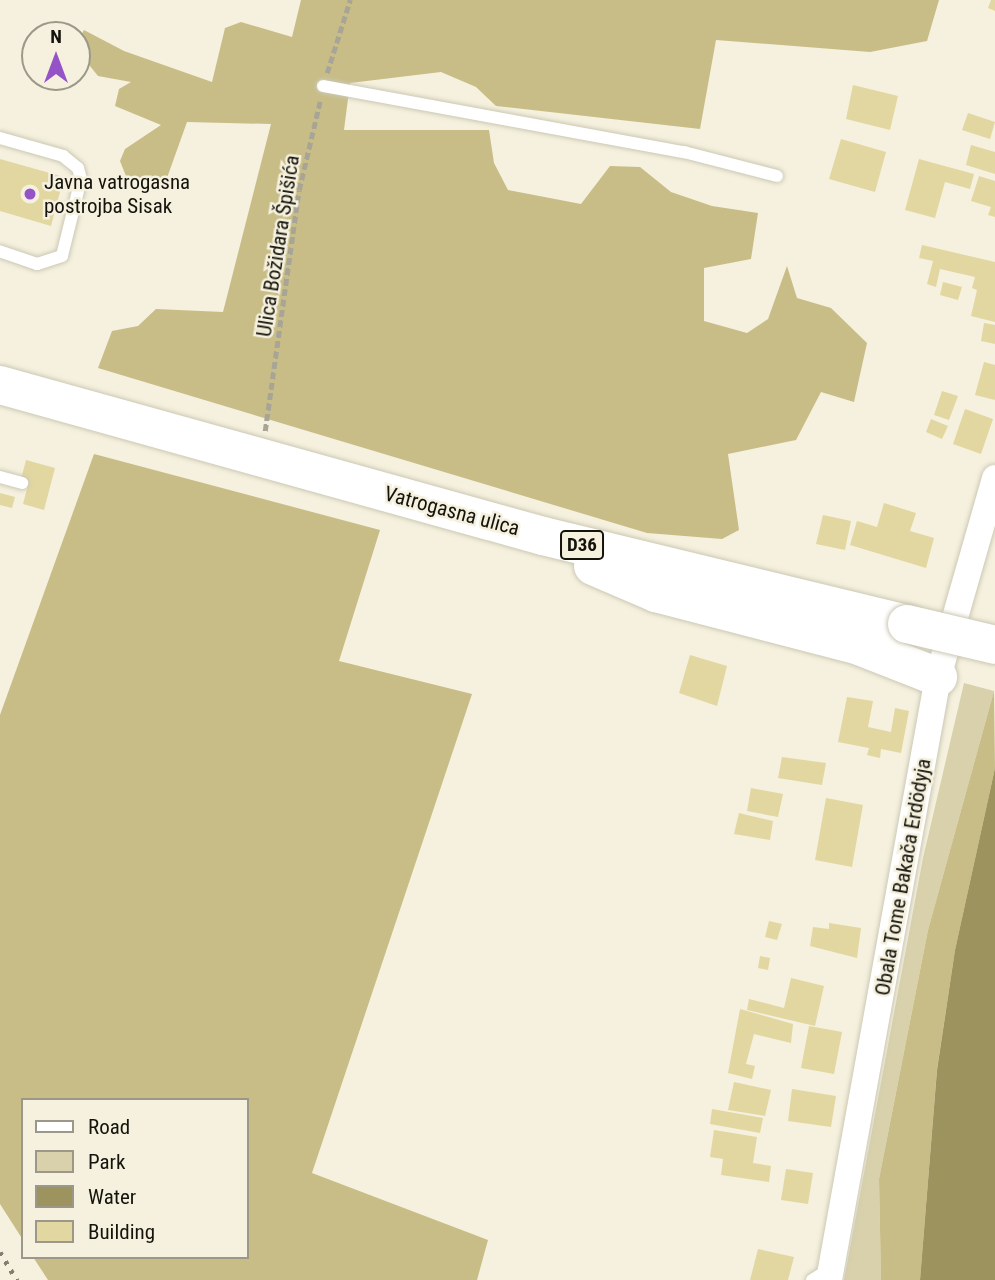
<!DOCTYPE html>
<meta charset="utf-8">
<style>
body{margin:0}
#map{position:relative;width:995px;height:1280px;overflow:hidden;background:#f5f1de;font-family:"Roboto Condensed",sans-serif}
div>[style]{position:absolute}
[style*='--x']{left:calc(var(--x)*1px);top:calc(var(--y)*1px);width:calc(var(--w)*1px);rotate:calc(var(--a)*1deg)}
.green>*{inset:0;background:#d8d1ac}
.forest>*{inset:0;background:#c8bd87}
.water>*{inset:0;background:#9d935e}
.building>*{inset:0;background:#e2d7a0}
.path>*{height:4.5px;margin-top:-2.25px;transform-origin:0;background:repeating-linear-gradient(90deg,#a8a596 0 7px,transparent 0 10.5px)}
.roads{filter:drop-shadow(0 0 2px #ccc8b5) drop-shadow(0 0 2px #ccc8b5)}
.service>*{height:12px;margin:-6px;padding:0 6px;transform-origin:6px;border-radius:6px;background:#fff}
.minor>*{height:26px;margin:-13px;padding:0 13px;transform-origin:13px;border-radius:13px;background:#fff}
.primary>*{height:38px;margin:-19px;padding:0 19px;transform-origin:19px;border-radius:19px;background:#fff}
.rail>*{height:5px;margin-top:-2.5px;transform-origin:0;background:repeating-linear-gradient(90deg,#817e72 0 3.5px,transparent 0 10.5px)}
.bridges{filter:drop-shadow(0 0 2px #ccc8b5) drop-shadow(0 0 2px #ccc8b5)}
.primary-bridge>*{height:38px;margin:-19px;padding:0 19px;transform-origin:19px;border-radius:19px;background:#fff}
.dots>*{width:19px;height:19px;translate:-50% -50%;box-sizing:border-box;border:4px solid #f5f1de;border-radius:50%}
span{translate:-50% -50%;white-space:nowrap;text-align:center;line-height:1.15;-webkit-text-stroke:5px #f5f1de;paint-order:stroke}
.shield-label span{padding:2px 5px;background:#f5f1de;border:2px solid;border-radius:5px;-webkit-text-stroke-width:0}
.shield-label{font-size:19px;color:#14130c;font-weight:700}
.poi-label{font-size:21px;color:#14130c}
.left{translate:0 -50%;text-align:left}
.street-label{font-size:21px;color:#14130c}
.legend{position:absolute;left:21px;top:1098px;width:228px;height:161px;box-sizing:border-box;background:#f5f1de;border:2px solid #9b988a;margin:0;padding:9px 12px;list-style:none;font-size:21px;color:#14130c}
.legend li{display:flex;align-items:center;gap:14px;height:35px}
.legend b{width:35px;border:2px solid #9b988a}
.north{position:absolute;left:21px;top:21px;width:70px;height:70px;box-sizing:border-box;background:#f5f1de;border:2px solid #9b988a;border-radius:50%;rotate:0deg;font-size:19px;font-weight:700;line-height:28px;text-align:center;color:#14130c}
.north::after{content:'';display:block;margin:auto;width:24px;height:32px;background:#9553c8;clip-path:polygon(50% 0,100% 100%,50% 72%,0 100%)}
</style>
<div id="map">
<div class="green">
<i style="clip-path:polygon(964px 683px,994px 691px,928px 930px,879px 1179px,881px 1280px,844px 1280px,923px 858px)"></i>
</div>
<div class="forest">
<i style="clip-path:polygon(301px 0,939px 0,927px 41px,870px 52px,716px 40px,700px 129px,496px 106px,476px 87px,441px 72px,350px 83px,344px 130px,489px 130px,494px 163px,508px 190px,581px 204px,610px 166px,640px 167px,671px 192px,712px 206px,758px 213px,751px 259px,704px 268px,704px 321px,747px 333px,768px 319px,787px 266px,797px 298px,831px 308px,867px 343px,854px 402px,821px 392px,796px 440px,728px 454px,739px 530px,722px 539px,647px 533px,98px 368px,112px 331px,138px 326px,156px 309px,223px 312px,271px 124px,187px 122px,163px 189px,126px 176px,120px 161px,125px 149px,161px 125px,115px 106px,119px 89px,131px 82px,98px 76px,77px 50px,77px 42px,84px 30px,124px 51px,212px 82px,225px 28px,241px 22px,292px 37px)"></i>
<i style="clip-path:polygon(94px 454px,380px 530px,339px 661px,472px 694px,312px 1173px,488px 1240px,477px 1280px,48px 1280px,33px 1257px,247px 1257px,247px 1100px,23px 1100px,23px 1240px,0 1204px,0 715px)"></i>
<i style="clip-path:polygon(994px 691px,995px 768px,955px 950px,937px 1069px,920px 1280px,881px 1280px,879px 1179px,928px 930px)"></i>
</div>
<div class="water">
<i style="clip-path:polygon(995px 768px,995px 1280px,920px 1280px,937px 1070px,955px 950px)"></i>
</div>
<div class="building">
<i style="clip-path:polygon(991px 0,995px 0,995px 11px,988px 8px)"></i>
<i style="clip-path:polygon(853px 85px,898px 96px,890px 130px,846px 119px)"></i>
<i style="clip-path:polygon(968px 113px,995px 122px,990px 139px,962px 130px)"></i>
<i style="clip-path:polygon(841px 139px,886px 152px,875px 192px,829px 179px)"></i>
<i style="clip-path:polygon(971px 145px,995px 152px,995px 174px,966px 165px)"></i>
<i style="clip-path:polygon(0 159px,64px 177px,51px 226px,0 211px)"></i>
<i style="clip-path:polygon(919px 159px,974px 174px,970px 189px,945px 182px,935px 218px,905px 210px)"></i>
<i style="clip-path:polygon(979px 176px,995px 181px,995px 217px,988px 215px,991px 207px,971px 201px)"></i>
<i style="clip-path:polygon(922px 245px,995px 262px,995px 322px,971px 316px,977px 290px,972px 288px,975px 277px,940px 269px,936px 287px,927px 284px,933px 261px,919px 258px)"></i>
<i style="clip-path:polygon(943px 282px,962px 287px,958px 300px,940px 295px)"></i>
<i style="clip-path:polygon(984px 323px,995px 325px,995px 344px,981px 341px)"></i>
<i style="clip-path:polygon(984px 362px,995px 365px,995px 400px,975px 395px)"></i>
<i style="clip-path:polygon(942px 391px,958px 396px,949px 420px,934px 415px)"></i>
<i style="clip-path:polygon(965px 409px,993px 419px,981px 454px,953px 444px)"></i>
<i style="clip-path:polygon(931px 419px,948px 426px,942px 439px,926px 432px)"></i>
<i style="clip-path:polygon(26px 460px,55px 468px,44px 510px,23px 504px,29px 481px,21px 479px)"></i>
<i style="clip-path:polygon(0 493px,15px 497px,12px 508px,0 505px)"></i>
<i style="clip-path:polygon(884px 503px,916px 513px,910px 531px,934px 538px,926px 568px,850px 545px,857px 521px,877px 527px)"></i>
<i style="clip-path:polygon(823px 515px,851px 521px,845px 550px,816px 544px)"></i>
<i style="clip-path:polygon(690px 655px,727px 666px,717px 706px,679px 693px)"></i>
<i style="clip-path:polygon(847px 697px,873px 701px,868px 727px,891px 732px,895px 708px,909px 711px,901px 753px,881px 749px,880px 758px,867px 755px,869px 748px,838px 742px)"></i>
<i style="clip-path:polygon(782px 757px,826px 763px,822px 785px,778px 778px)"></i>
<i style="clip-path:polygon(751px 788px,783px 794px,778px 817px,747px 811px)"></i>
<i style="clip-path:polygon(826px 798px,863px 805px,852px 867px,815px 860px)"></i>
<i style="clip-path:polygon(739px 813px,773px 821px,770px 840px,734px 834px)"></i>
<i style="clip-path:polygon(769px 921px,782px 924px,777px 940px,765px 937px)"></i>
<i style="clip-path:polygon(829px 923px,861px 928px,857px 958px,810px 946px,813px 927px,829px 929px)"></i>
<i style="clip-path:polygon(760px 956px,770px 958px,768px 970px,758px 968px)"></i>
<i style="clip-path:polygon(791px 978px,824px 986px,815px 1026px,747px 1010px,749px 999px,784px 1008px)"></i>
<i style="clip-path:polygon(740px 1009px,793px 1024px,791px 1043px,754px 1034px,746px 1064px,755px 1066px,752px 1079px,728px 1073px)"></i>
<i style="clip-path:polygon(809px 1026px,842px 1032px,834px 1074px,801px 1068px)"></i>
<i style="clip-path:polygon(734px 1082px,771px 1090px,765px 1116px,728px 1110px)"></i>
<i style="clip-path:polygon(792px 1089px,836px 1096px,831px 1127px,788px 1121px)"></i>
<i style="clip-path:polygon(712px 1109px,763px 1118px,760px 1133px,710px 1124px)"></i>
<i style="clip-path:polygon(714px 1130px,757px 1137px,753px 1163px,771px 1166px,769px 1182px,721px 1175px,723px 1159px,710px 1157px)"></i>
<i style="clip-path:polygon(786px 1169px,813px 1173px,808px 1204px,781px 1200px)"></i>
<i style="clip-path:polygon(758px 1249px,794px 1257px,788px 1280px,750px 1280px)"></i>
</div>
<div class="path">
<i style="--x:327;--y:73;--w:77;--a:-72.5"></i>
<i style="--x:265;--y:431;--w:243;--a:-82"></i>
<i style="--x:299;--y:190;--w:91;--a:-76.7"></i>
</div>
<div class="roads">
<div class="service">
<i style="--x:323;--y:86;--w:367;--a:10.4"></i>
<i style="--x:684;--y:152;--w:96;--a:14.5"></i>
<i style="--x:0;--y:138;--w:66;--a:15.9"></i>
<i style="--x:63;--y:156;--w:19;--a:39"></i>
<i style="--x:78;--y:168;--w:11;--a:75"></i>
<i style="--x:81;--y:179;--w:79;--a:103.9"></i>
<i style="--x:62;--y:256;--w:26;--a:162"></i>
<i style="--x:37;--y:264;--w:39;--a:-161"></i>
<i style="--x:0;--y:477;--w:23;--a:15"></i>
<i style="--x:812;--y:1280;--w:22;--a:-32"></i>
</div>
<div class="minor">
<i style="--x:829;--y:1280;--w:613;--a:-79.75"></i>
<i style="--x:938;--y:677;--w:207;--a:-74"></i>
</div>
<div class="primary">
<i style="--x:0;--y:385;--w:564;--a:15.54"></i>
<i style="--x:543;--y:536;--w:374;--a:13.6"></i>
<i style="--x:593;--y:566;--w:69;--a:23.2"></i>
<i style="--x:656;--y:593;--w:210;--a:14.6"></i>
<i style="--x:859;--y:646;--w:85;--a:21.4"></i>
</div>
</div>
<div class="rail">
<i style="--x:0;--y:1252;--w:33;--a:59"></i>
</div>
<div class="bridges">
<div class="primary-bridge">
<i style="--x:907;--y:624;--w:90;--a:13.4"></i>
</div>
</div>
<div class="dots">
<i style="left:30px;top:194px;background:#9553c8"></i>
</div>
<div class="shield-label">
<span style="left:582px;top:545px">D36</span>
</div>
<div class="poi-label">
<span class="left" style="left:44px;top:194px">Javna vatrogasna<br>postrojba Sisak</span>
</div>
<div class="street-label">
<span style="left:278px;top:246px;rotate:-81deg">Ulica Božidara Špišića</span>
<span style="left:452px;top:511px;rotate:15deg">Vatrogasna ulica</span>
<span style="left:903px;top:877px;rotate:-80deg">Obala Tome Bakača Erdödyja</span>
</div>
<ul class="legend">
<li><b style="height:9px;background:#fff"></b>Road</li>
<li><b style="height:19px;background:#d8d1ac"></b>Park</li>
<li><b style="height:19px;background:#9d935e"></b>Water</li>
<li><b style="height:19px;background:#e2d7a0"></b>Building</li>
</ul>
<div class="north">N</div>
</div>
